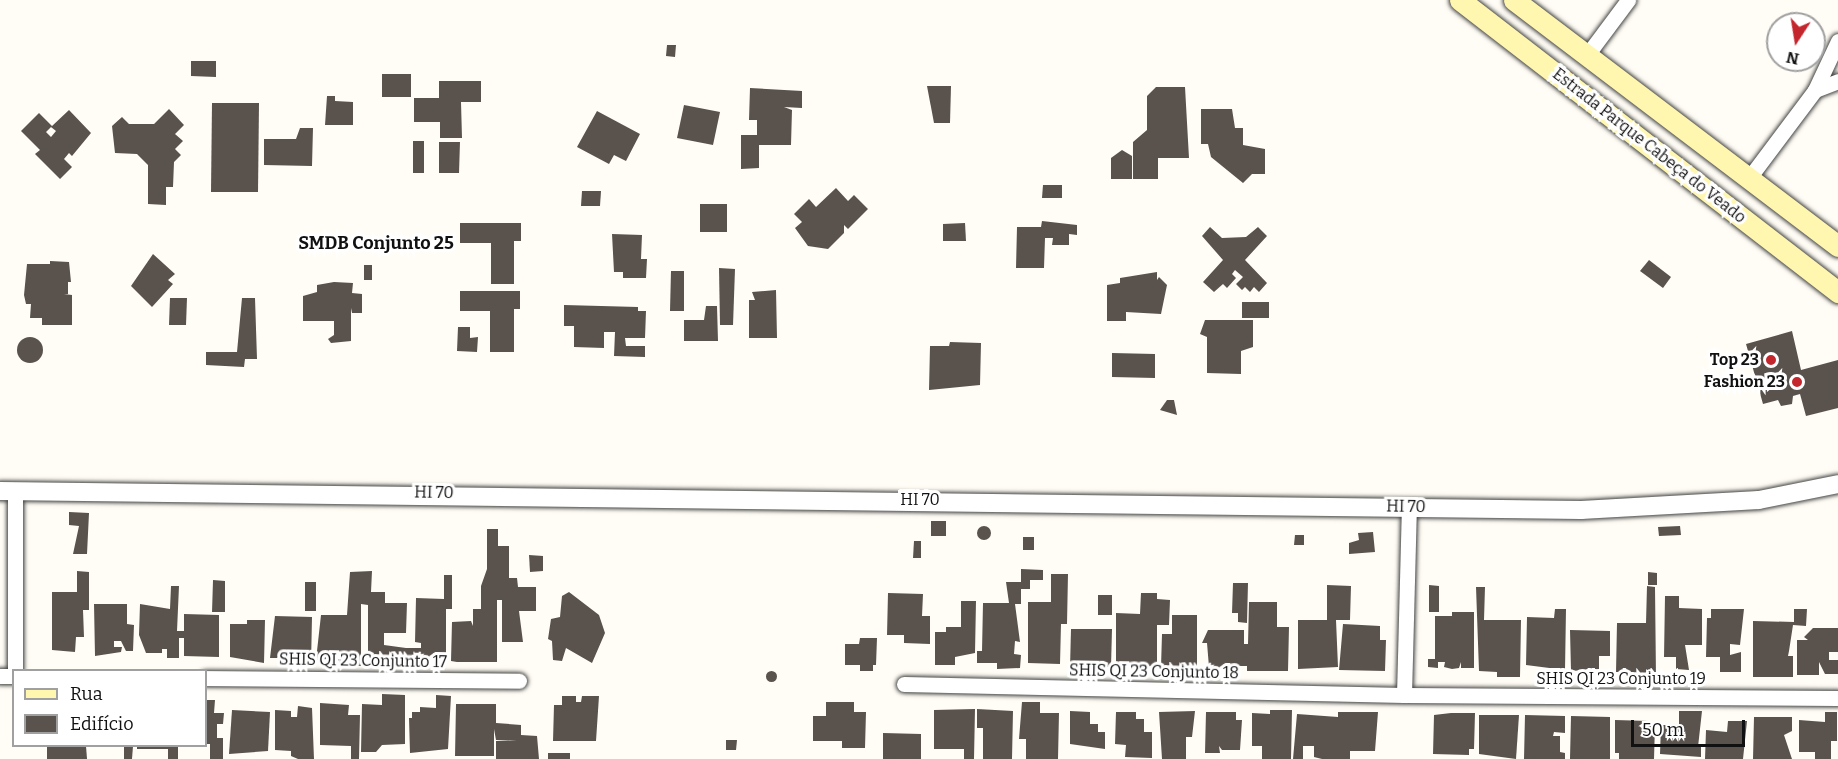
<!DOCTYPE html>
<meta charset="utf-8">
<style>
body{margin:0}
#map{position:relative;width:1838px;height:759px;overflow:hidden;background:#fffdf5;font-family:Bitter,serif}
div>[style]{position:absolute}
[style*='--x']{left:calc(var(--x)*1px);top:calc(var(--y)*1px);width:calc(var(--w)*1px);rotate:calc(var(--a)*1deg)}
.building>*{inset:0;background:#5a524d}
.round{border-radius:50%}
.roads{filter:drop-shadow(0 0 2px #444) drop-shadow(0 0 2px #444)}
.minor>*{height:15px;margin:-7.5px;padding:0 7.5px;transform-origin:7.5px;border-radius:7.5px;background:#fff}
.tertiary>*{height:18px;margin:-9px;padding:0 9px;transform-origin:9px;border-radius:9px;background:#fff}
.secondary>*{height:21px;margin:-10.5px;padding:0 10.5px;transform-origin:10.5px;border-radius:10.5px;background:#fff6b0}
.dots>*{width:16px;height:16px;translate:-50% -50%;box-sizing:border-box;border:3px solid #fff;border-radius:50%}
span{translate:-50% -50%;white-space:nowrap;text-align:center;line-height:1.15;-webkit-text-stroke:6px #fff;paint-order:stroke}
.street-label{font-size:16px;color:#111}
.poi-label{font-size:16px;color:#111;font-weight:700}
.right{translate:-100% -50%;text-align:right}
.neighbourhood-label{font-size:18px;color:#111;font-weight:700}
.legend{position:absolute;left:12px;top:669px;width:195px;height:78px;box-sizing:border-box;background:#fff;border:2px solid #a0a0a0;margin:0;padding:8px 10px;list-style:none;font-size:18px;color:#111}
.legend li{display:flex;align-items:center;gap:12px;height:30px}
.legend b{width:30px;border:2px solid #a0a0a0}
.north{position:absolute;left:1766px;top:12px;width:60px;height:60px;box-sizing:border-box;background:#fff;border:2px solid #a0a0a0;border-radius:50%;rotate:192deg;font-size:16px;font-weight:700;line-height:24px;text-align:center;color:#111}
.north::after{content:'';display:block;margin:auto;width:21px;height:27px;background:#c4262e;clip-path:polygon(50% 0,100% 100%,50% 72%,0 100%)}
.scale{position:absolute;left:1631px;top:720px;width:114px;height:27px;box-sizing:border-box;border:3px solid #111;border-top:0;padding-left:8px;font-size:18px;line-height:21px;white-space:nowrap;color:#111;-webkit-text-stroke:4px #fff;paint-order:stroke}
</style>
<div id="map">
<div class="building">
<i style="clip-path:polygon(667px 45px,676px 45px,675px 57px,666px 56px)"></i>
<i style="clip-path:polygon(191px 61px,216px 61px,216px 77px,191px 76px)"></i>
<i style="clip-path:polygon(382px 74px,411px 74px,411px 97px,382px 97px)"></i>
<i style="clip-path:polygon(439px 81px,481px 81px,481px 102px,461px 102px,462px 138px,440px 138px,440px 122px,414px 122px,414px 98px,439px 98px)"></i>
<i style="clip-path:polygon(927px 86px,951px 86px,950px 123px,934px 123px)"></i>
<i style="clip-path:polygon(1156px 87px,1185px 87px,1189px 158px,1158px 158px,1158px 179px,1133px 179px,1133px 142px,1147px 130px,1147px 96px)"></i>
<i style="clip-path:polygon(750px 88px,802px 91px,802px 108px,784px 107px,792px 110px,791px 145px,759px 145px,759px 168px,741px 169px,741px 135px,757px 135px,757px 120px,749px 120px)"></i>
<i style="clip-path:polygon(327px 96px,335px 96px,335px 101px,353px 102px,353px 125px,325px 125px)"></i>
<i style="clip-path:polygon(212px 103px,259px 103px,258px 192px,211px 192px)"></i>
<i style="clip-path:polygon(684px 105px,720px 112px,713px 145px,677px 138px)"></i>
<i style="clip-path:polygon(169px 109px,184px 125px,175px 134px,183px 141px,175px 149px,181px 155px,174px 162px,173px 187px,166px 187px,166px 205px,148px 204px,148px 165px,137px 154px,115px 153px,112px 126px,122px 117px,129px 124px,154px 124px)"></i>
<i style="clip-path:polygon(1201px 109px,1232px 109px,1235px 128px,1243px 128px,1243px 145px,1265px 149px,1265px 174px,1252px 174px,1243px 183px,1211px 157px,1208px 144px,1201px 144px)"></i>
<i style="clip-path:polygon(69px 110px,91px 133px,72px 156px,69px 153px,64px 159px,72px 167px,60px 179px,35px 154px,40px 150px,21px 131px,39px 113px,52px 126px,46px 132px,51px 137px,56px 131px,51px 127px)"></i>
<i style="clip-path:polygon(597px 111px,640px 134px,626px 161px,614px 155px,609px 164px,577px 147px)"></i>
<i style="clip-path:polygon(300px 128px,313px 128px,312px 166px,264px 165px,264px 139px,296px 139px)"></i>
<i style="clip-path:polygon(413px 141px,424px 141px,424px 173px,413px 173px)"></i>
<i style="clip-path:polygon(439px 142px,460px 142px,459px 173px,439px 173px)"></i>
<i style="clip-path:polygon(1122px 150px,1132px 156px,1132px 179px,1111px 179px,1111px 158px)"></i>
<i style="clip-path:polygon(1043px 185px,1062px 185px,1062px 198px,1042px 198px)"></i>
<i style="clip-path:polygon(836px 188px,848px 201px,854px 195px,868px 209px,848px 229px,844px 225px,844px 233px,828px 249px,808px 246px,795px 228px,802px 222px,794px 214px,809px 199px,816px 207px)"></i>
<i style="clip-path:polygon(582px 191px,601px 191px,600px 206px,581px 206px)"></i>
<i style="clip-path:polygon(700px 204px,727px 204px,727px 232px,700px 232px)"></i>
<i style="clip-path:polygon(1042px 221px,1077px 225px,1077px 235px,1069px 234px,1069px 245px,1052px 245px,1053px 238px,1045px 238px,1044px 268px,1016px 268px,1017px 227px,1041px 227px)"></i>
<i style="clip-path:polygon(460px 223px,521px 223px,521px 241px,514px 241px,514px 284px,491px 284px,491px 243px,460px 243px)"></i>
<i style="clip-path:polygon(965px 223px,966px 241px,943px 241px,943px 224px)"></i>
<i style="clip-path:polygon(1210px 227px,1222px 238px,1246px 237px,1258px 227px,1267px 236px,1245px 260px,1267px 283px,1259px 292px,1254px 287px,1250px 292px,1245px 287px,1242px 290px,1236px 284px,1243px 277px,1235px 270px,1232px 274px,1236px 278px,1227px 288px,1223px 284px,1214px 292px,1203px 282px,1223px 260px,1202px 236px)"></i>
<i style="clip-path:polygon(612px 234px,642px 235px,641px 259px,647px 259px,646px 278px,623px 278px,623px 272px,614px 272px)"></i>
<i style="clip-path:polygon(153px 254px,175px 274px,168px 280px,173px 284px,152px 307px,131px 286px)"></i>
<i style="clip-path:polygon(1649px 260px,1671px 277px,1663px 288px,1640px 271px)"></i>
<i style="clip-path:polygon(50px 261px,69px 262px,71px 282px,68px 282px,68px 294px,64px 294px,72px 295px,72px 325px,42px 325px,42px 318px,30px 318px,31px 304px,26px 304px,24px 295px,27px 264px,50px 264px)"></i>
<i style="clip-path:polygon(364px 265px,372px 265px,372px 280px,364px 280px)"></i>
<i style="clip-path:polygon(719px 268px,735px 269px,733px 325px,720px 325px)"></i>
<i style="clip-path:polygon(671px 271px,684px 271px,684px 311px,670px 311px)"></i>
<i style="clip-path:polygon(1157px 272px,1157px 280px,1159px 277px,1167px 285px,1161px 314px,1126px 312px,1126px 321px,1107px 321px,1107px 285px,1120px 283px,1120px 278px)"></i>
<i style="clip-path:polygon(334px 282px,353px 283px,352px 293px,362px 294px,362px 313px,352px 313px,351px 308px,351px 341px,331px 343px,328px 339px,334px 335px,334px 321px,303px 321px,303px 296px,317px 292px,317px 285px)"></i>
<i style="clip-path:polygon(776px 290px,777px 338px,749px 338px,749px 300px,755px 300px,752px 292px)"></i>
<i style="clip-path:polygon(460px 291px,520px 291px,520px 309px,514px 309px,514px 352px,490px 352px,490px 311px,460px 311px)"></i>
<i style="clip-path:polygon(170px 298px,187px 298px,186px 325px,169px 325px)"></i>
<i style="clip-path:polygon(242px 298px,255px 298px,257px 359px,245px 359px,244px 367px,206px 365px,206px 352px,237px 352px)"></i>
<i style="clip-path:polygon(1242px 302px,1269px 302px,1269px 318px,1242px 318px)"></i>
<i style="clip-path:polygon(564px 305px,638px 307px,638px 311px,646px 311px,645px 338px,625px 338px,626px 346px,645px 346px,645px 357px,614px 356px,615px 332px,604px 332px,604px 348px,574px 347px,574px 326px,564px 326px)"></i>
<i style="clip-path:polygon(706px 306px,717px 306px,718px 341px,684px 341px,684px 320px,704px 320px)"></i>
<i style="clip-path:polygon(1205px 320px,1253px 320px,1253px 347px,1241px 351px,1241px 374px,1207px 373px,1207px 337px,1200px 334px)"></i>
<i style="clip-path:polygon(458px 327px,470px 327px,470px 338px,478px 337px,477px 352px,457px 351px)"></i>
<i style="clip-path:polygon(1792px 331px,1801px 370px,1838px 360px,1838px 408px,1806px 416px,1800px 394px,1793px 396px,1792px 404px,1781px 406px,1778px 400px,1763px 404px,1746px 344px)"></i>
<i class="round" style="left:17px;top:337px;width:26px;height:26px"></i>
<i style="clip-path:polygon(950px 342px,981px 343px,980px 385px,929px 390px,930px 346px,949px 346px)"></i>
<i style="clip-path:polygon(1112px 353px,1155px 354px,1155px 378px,1112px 377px)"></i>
<i style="clip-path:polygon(1167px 400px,1174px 400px,1177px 415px,1160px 410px)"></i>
<i style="clip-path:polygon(69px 512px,89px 513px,87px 554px,73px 554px,79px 526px,69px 525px)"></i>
<i style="clip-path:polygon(931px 521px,946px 521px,946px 536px,931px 536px)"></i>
<i class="round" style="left:977px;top:526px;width:14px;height:14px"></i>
<i style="clip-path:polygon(1680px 526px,1681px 535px,1659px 536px,1658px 527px)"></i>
<i style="clip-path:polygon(487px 529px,498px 529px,498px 546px,509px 546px,509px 578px,517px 578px,518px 587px,536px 587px,536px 611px,519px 611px,523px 642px,502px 642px,502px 600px,497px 600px,497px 662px,457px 662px,451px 661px,452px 622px,471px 621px,473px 626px,473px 609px,481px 609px,481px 586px,487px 569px)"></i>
<i style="clip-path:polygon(1373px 532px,1375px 552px,1349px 554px,1349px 543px,1359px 540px,1358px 533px)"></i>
<i style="clip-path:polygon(1295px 535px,1304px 535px,1304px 545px,1294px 545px)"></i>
<i style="clip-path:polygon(1023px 537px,1034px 537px,1034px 550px,1023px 550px)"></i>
<i style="clip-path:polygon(914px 541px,921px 541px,921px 558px,913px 558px)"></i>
<i style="clip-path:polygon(529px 555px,543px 556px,543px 571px,530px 572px)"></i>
<i style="clip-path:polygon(1021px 569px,1043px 570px,1043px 580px,1030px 580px,1030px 589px,1021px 589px,1021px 604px,1015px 604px,1020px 642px,1015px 641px,1014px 654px,1021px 655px,1020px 668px,997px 669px,997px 663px,977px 663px,977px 651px,982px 651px,983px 603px,1009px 603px,1006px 582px,1021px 582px)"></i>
<i style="clip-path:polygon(77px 571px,89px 572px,89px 610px,83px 610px,84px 637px,76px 637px,75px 652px,52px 650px,52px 592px,77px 592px)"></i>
<i style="clip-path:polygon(372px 571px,371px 592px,385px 592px,385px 603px,407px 603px,406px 633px,384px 633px,384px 645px,406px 648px,421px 648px,421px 643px,415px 642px,416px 598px,444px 599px,444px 575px,452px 575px,452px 609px,446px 609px,446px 657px,427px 657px,428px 664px,406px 664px,406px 660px,368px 655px,368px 605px,361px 604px,361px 666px,338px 665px,338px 658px,316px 660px,321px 615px,347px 615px,350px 572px)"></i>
<i style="clip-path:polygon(1648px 572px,1657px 573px,1657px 585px,1648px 585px)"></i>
<i style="clip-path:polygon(1051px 574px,1068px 574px,1067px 624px,1061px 624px,1060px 664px,1028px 663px,1028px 602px,1051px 602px)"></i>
<i style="clip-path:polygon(213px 580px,225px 581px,225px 612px,212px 612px)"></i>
<i style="clip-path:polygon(305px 582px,316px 582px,316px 611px,305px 611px)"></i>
<i style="clip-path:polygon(1233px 583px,1248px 583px,1247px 623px,1238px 622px,1238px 613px,1232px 613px)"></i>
<i style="clip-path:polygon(1327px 585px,1351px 586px,1350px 620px,1336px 620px,1338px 667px,1298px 669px,1298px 620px,1327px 620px)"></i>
<i style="clip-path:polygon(1429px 585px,1439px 586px,1439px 612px,1429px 612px)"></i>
<i style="clip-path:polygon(171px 586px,179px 586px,177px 631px,184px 631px,184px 614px,219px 615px,219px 657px,184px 656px,184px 638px,179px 638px,179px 658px,167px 658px,167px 649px,162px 649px,162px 653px,146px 653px,139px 635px,140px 604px,170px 609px)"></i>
<i style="clip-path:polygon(1647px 586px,1655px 587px,1656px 678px,1634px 678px,1633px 672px,1616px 672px,1617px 623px,1646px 623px)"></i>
<i style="clip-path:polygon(1476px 587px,1485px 587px,1484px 620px,1521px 620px,1520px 677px,1497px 677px,1497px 672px,1479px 671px)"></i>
<i style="clip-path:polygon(569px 592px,599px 615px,605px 633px,592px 663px,566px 648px,562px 661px,553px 660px,552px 641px,548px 639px,551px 619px,560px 617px,562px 596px)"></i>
<i style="clip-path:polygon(888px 593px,923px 594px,922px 616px,930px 616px,930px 644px,904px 643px,904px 635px,887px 635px)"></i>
<i style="clip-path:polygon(1141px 593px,1157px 593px,1157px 599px,1170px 600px,1169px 625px,1157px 625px,1157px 666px,1116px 667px,1116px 613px,1140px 614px)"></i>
<i style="clip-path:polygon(1098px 595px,1112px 595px,1112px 615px,1098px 615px)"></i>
<i style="clip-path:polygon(1665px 596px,1679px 596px,1679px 608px,1702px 609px,1702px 645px,1685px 645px,1689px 670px,1676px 669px,1676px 657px,1664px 657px)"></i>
<i style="clip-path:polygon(961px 601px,976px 601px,975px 653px,955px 657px,955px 665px,935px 665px,935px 632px,946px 632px,946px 627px,961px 627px)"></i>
<i style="clip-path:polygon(1249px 602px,1277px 602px,1277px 627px,1289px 627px,1288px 671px,1247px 671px,1247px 666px,1236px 666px,1236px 670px,1209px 667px,1207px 643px,1202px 643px,1208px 630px,1244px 630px,1244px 644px,1248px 644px)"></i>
<i style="clip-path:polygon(94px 604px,127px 604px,127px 624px,134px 625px,133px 651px,126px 651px,121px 641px,114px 641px,114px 647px,122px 647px,121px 652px,95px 656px)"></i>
<i style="clip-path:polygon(1555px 609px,1566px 609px,1565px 670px,1526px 665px,1527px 617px,1554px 618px)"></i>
<i style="clip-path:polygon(1711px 609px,1744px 609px,1740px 645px,1730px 644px,1730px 655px,1741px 652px,1741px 672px,1720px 672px,1720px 657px,1706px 657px,1707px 618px,1711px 618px)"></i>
<i style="clip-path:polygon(1794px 609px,1807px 609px,1806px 626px,1793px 625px,1789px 651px,1788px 656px,1793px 656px,1793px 677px,1753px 677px,1753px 621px,1794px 622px)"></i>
<i style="clip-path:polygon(1452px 612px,1474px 612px,1474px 668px,1461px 668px,1461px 662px,1459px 668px,1452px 669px,1444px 667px,1445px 662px,1438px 662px,1438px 668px,1428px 667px,1428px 659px,1435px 659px,1435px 616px,1452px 616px)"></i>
<i style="clip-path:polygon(1172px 615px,1197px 615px,1197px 668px,1161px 667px,1162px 634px,1172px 634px)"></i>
<i style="clip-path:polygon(275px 616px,312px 617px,311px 665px,292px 665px,292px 658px,270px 658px)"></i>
<i style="clip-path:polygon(247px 620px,265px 620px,264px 663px,230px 657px,230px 624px,247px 624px)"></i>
<i style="clip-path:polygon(1343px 624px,1380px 626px,1380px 640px,1386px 640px,1385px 671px,1339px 670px)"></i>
<i style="clip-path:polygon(1813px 628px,1838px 628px,1838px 652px,1829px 652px,1829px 660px,1838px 660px,1838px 674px,1825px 674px,1819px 662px,1819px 675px,1797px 675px,1797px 640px,1808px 640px,1804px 637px)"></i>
<i style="clip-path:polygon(1071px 629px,1112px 629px,1111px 667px,1070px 668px)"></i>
<i style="clip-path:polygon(1570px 630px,1610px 631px,1610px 656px,1599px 656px,1599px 669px,1571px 671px)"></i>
<i style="clip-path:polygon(860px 638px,877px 638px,876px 665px,873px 665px,873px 671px,860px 671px,860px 665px,845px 665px,845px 644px,859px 644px)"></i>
<i class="round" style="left:765.5px;top:670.5px;width:11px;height:11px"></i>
<i style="clip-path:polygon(382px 694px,405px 695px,405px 744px,382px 745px,376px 752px,361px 752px,362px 704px,382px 705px)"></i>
<i style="clip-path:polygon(436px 695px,451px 696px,448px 749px,410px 753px,409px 718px,412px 718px,412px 712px,420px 712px,420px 707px,436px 708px)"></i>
<i style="clip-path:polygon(562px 696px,576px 696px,576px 702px,581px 702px,582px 696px,599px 696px,596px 741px,553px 741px,554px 705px,562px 705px)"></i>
<i style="clip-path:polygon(206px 700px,215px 700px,214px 713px,224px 713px,223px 724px,217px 724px,217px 738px,223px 738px,223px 759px,210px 759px,210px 744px,206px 744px)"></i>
<i style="clip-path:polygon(826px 702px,854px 702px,854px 712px,866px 712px,865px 748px,842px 748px,842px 741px,813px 741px,813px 716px,826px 716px)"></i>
<i style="clip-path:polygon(1022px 702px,1040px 702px,1040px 713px,1059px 713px,1058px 759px,1026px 759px,1026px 739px,1019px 739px)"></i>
<i style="clip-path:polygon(320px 703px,349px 705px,348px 715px,360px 715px,359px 759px,351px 759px,351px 746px,320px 745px)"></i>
<i style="clip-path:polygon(456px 704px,496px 704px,496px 723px,521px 725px,521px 735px,537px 736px,539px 759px,496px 759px,496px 741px,517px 740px,496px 740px,494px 729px,494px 756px,455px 756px)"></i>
<i style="clip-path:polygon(298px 706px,312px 708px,314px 759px,298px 759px,291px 756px,291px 751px,275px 750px,275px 710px,291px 711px,291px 717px,297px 717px)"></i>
<i style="clip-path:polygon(975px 709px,974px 759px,964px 759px,964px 749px,934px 749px,934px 710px)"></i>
<i style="clip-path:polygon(977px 709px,1013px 711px,1012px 759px,983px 759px,983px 728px,977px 728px)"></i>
<i style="clip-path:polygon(232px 710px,270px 712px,268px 751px,229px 754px)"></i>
<i style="clip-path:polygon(1270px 710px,1292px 710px,1291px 759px,1262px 759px,1262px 746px,1252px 746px,1252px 713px,1270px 714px)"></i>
<i style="clip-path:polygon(1070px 711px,1090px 712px,1090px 724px,1098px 724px,1098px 732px,1105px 732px,1105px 749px,1070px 744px)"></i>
<i style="clip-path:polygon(1195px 711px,1192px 737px,1186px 737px,1186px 759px,1162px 759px,1159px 712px)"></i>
<i style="clip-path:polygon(1679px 711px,1702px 711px,1698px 747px,1701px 747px,1701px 757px,1660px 754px,1661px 725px,1679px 725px)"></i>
<i style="clip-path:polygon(1116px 712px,1136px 712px,1136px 719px,1144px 719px,1144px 732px,1152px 732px,1152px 758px,1125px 757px,1126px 745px,1115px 744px)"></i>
<i style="clip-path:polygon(1206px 712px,1236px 712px,1236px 720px,1242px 720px,1240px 750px,1222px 750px,1219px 746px,1220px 753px,1205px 753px)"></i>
<i style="clip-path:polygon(1338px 712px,1378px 712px,1375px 751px,1350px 751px,1350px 759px,1322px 759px,1314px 757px,1314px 746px,1303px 746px,1303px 759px,1293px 759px,1297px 714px,1338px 717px)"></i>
<i style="clip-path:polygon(1825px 712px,1837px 712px,1837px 741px,1831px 741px,1831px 759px,1815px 759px,1815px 752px,1799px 752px,1799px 720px,1825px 722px)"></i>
<i style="clip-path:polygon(1451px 713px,1475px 713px,1474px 749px,1469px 749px,1469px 755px,1433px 754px,1434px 715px)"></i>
<i style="clip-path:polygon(1479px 715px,1519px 715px,1516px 759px,1479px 754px)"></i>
<i style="clip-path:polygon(1525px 715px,1565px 716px,1565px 733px,1554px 732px,1553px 736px,1560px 736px,1560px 752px,1565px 753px,1565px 759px,1524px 759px)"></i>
<i style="clip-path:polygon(1571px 716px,1610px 717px,1610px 759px,1570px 759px)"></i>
<i style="clip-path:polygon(1754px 717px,1792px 717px,1792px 731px,1784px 735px,1792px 759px,1753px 759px)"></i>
<i style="clip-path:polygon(1615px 720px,1649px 721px,1649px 725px,1655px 725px,1654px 759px,1619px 759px,1619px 753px,1615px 753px)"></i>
<i style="clip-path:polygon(1728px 721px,1747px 721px,1743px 759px,1705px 759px,1706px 730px,1727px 732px)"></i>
<i style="clip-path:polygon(883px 733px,921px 734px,921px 759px,883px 759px)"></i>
<i style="clip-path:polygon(726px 740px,737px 740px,736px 750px,726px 750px)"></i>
<i style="clip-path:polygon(47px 746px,86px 746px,87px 759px,47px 759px)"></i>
<i style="clip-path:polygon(124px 746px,133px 746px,132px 759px,124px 759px)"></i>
<i style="clip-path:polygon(137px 746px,178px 746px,178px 759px,168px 759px,168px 749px,137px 749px)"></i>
<i style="clip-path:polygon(548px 753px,570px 753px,570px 759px,548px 759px)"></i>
</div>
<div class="roads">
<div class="minor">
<i style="--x:1587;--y:55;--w:69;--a:-53.3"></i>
<i style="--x:1815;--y:90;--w:25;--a:-21"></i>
<i style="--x:1749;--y:178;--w:110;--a:-53.1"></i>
<i style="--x:1815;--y:90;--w:54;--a:-64.9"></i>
<i style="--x:15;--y:670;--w:179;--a:-90"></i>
<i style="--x:0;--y:676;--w:14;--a:0"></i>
<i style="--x:206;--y:678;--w:313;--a:0.5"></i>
<i style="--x:904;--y:684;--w:500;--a:1.26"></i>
<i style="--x:1404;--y:695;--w:434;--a:0.4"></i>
<i style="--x:1404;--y:695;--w:188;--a:-88.5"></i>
</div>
<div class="tertiary">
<i style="--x:0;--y:491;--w:1581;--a:0.69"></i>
<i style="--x:1581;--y:510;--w:178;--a:-3.2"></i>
<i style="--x:1759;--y:500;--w:81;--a:-11.4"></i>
</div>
<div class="secondary">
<i style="--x:1460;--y:0;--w:478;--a:37.7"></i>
<i style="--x:1514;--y:0;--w:407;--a:37.2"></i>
</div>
</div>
<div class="dots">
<i style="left:1771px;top:360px;background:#c4262e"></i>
<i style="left:1797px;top:382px;background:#c4262e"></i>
</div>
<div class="street-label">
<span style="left:1649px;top:146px;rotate:38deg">Estrada Parque Cabeça do Veado</span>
<span style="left:434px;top:493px;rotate:1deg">HI 70</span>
<span style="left:920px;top:500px">HI 70</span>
<span style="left:1406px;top:507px;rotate:1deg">HI 70</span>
<span style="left:363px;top:661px;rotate:1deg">SHIS QI 23 Conjunto 17</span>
<span style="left:1154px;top:672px;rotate:1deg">SHIS QI 23 Conjunto 18</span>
<span style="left:1621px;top:679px">SHIS QI 23 Conjunto 19</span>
</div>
<div class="poi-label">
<span class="right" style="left:1759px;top:360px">Top 23</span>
<span class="right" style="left:1785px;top:382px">Fashion 23</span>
</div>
<div class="neighbourhood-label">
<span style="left:376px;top:243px">SMDB Conjunto 25</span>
</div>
<ul class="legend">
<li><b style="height:8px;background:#fff6b0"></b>Rua</li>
<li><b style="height:16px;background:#5a524d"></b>Edifício</li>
</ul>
<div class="north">N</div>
<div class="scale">50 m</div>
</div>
